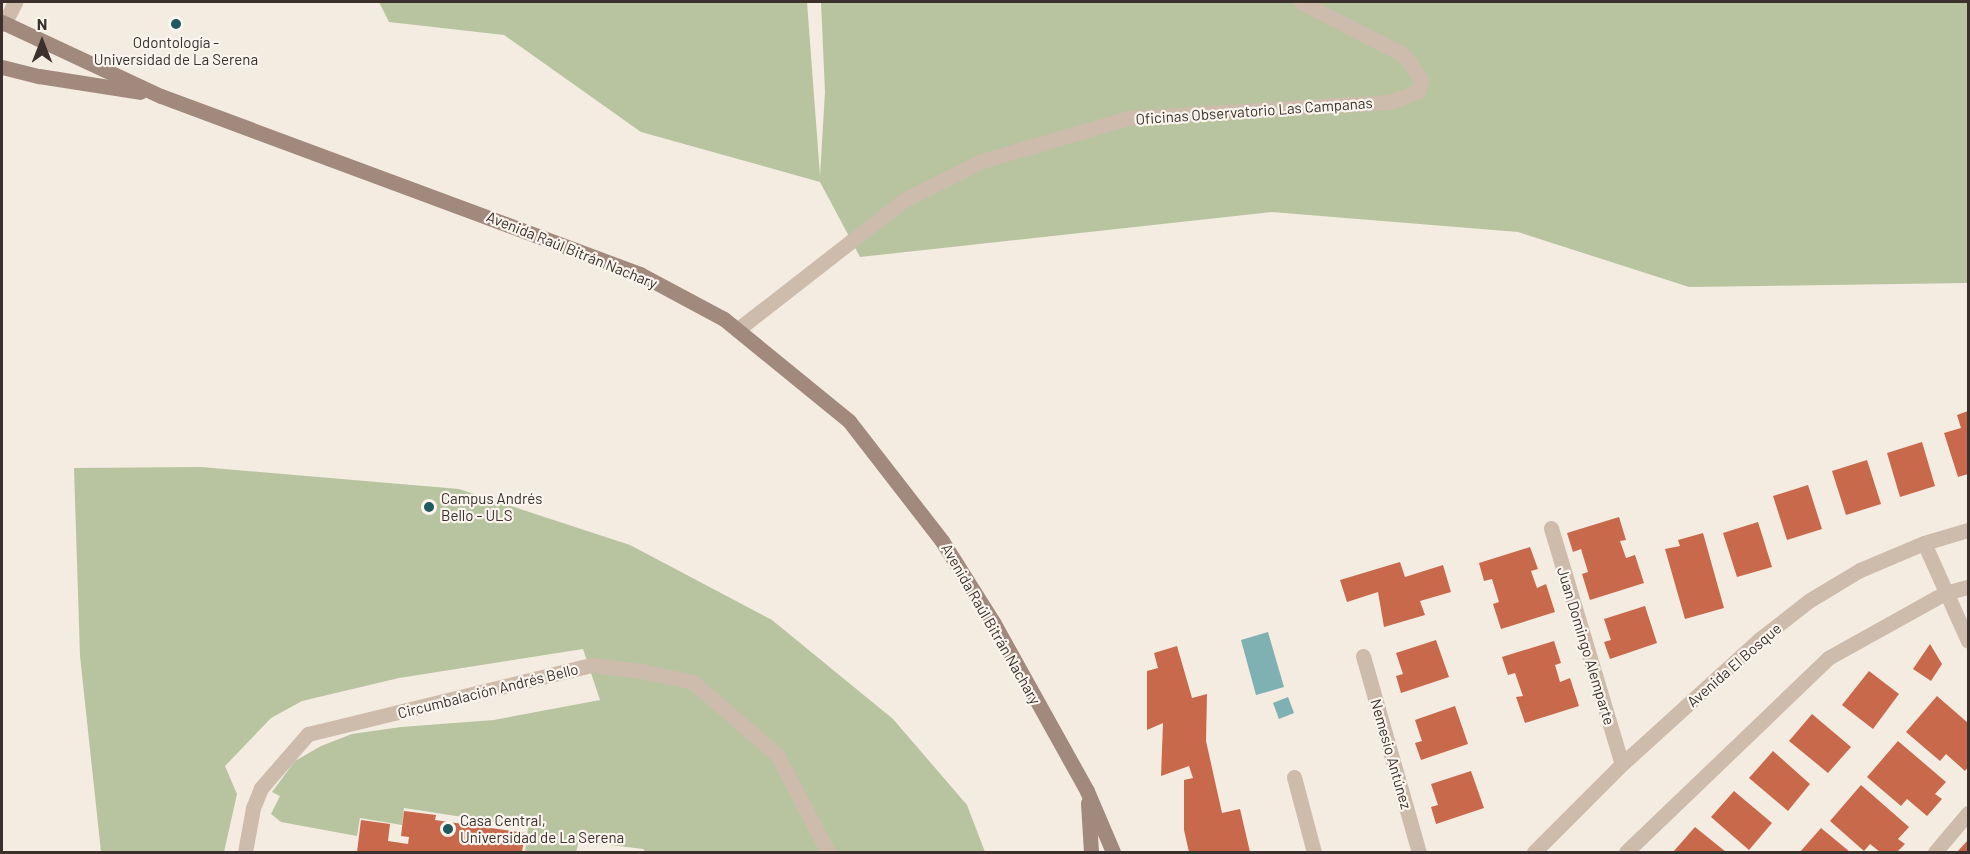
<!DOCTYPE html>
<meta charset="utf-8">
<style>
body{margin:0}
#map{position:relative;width:1970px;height:854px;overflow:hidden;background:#f4ebe1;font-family:Barlow,sans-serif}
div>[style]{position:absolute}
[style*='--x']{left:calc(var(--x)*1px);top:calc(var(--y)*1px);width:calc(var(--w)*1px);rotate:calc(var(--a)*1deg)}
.green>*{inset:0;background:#b8c4a0}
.water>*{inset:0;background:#7fb0b2}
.building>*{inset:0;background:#c8694b}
.service>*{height:15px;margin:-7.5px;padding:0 7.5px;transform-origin:7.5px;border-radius:7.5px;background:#cdbbac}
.minor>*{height:15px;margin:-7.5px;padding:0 7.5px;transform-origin:7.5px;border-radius:7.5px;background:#cdbbac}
.secondary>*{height:15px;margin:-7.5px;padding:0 7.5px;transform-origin:7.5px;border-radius:7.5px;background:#a18a7d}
.dots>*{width:16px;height:16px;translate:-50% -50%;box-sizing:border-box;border:3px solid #fbf5ee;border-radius:50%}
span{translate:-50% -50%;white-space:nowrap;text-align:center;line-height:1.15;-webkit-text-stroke:4.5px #fbf5ee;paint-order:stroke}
.poi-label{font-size:15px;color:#3b302b}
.left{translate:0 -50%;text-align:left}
.street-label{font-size:15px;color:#3b302b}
.frame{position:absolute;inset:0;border:3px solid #3b302b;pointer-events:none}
.north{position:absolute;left:12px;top:12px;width:60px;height:60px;-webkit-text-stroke:4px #fbf5ee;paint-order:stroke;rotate:0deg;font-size:16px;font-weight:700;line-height:24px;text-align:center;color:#3b302b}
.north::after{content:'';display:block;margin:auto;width:21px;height:27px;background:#3b302b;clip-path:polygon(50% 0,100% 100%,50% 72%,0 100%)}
</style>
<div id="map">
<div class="green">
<i style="clip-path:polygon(379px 2px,807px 2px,820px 176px,825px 92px,821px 2px,1968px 2px,1968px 283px,1689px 287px,1518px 232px,1272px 212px,860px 257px,820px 182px,641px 132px,504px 35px,389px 22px)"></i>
<i style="clip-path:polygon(201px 467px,459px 489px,630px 545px,772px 620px,893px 719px,967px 805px,985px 852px,646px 852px,643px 849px,579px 841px,576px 852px,525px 852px,528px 827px,404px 808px,402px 825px,360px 818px,357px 836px,281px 822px,271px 814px,280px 796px,272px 792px,295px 761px,321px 746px,352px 734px,401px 727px,494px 720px,600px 700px,583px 649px,399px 678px,302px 701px,271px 718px,225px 766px,237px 794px,224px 852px,101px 852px,80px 656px,74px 468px)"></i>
</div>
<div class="water">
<i style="clip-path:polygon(1268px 632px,1284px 687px,1256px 695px,1241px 640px)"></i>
<i style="clip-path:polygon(1288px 697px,1294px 713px,1279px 719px,1273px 703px)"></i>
</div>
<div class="building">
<i style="clip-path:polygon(1968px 411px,1968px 474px,1958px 477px,1944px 433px,1961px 428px,1957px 415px)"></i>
<i style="clip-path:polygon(1922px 442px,1935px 486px,1900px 497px,1887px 453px)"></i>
<i style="clip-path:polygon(1867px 460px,1881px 504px,1846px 515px,1832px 471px)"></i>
<i style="clip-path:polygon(1808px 485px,1822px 529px,1787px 540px,1773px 496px)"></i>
<i style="clip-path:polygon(1619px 517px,1626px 540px,1620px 541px,1626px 558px,1635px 555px,1644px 583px,1590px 600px,1582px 574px,1588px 572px,1581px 549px,1573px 552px,1567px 533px)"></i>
<i style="clip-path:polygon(1758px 522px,1772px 567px,1737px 577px,1723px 533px)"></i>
<i style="clip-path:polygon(1703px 533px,1724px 608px,1685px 619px,1665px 549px,1680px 546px,1678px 540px)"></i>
<i style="clip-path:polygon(1530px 547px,1538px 569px,1531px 571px,1537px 588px,1546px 584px,1555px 612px,1501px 629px,1493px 604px,1499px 602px,1492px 579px,1484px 581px,1479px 563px)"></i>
<i style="clip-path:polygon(1400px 562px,1405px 577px,1443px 565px,1451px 592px,1420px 601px,1425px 615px,1384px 627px,1378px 592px,1347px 602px,1340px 580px)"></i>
<i style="clip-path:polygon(1645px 606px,1657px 643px,1610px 659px,1604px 642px,1611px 640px,1604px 619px)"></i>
<i style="clip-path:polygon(1436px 640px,1449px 677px,1401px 693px,1396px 676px,1403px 674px,1396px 653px)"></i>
<i style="clip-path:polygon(1554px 641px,1561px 663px,1555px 665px,1560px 682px,1570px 678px,1579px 706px,1525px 723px,1516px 697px,1523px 696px,1515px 673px,1508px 675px,1502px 657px)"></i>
<i style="clip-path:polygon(1930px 644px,1942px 664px,1931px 681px,1913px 669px)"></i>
<i style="clip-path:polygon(1177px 646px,1192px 698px,1207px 694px,1206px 741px,1222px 813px,1240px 809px,1250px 852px,1189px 852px,1184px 830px,1184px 780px,1193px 778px,1189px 766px,1161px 776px,1163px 723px,1147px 730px,1147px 671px,1158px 668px,1154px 653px)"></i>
<i style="clip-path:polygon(1869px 671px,1899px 694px,1873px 729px,1842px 705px)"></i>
<i style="clip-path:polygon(1937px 696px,1968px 723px,1968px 767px,1965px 771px,1946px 754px,1940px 761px,1906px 732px)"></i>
<i style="clip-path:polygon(1455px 706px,1468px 744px,1421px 760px,1415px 743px,1422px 741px,1415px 720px)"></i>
<i style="clip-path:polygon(1812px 714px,1851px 747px,1828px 773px,1789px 741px)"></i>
<i style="clip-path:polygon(1898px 741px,1946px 782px,1935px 794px,1942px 799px,1927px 816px,1907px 799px,1901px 806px,1867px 777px)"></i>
<i style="clip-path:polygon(1773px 751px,1810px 784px,1788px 811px,1749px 778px)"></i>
<i style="clip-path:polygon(1471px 771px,1484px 808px,1436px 824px,1431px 807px,1438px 805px,1431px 784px)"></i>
<i style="clip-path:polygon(1861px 785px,1909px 827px,1898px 839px,1905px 844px,1897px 852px,1880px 852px,1870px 844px,1864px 851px,1830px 821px)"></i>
<i style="clip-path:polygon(1734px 791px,1772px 823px,1749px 850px,1711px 817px)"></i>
<i style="clip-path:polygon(404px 811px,436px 815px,435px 820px,525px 833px,522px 852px,357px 852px,361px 820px,390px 824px,388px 841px,408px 844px,409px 837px,401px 836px)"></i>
<i style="clip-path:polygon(1695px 827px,1726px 852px,1673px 852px)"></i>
<i style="clip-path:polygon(1821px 828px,1850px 852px,1800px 852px)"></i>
<i style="clip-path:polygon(1968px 840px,1968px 852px,1957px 852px)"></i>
</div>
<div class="service">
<i style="--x:4;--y:24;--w:25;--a:-63"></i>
<i style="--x:737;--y:330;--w:212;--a:-37.9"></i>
<i style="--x:904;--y:200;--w:87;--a:-26.6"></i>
<i style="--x:982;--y:161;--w:152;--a:-16.4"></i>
<i style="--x:1128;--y:118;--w:262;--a:-3.5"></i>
<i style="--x:1390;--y:102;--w:30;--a:-21"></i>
<i style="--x:1418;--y:91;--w:11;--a:-75"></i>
<i style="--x:1421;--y:80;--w:30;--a:-124"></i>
<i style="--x:1404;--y:55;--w:116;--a:-152.8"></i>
<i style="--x:1294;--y:777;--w:78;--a:75.1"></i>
<i style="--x:245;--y:852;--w:45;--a:-79.7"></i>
<i style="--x:253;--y:808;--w:22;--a:-68"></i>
<i style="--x:261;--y:788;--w:72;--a:-49"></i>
<i style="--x:308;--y:734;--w:292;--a:-13.7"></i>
<i style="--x:592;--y:665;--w:49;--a:7"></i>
<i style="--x:641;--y:671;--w:53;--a:11.9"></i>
<i style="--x:693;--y:682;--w:113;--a:41"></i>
<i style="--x:778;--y:756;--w:108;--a:62.5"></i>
</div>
<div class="minor">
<i style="--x:1551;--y:528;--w:246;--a:73.3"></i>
<i style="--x:1924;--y:543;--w:107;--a:65.8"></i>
<i style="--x:1363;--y:656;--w:204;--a:74.1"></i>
<i style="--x:1534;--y:852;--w:124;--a:-45"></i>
<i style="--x:1622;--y:764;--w:186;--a:-42.2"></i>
<i style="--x:1760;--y:639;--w:63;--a:-38"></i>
<i style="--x:1810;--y:600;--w:58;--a:-31"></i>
<i style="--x:1860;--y:570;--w:69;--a:-22.9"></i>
<i style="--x:1924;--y:543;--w:46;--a:-16.5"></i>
<i style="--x:1626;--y:852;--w:280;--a:-43.8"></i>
<i style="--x:1828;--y:658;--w:134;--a:-29.1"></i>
<i style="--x:1945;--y:593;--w:24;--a:-15"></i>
<i style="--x:1935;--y:852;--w:51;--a:-49.8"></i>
</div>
<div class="secondary">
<i style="--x:2;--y:22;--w:175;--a:25"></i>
<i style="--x:161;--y:96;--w:511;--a:20.39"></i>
<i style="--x:640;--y:274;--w:95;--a:28.2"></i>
<i style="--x:724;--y:319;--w:161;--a:39.2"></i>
<i style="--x:849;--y:421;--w:152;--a:52.2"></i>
<i style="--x:942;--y:541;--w:96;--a:57.8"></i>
<i style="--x:993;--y:622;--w:193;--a:60.9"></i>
<i style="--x:1087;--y:791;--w:66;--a:66.9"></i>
<i style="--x:2;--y:67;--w:38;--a:14"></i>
<i style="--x:39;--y:76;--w:102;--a:9"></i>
<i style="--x:1088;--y:803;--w:49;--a:86.5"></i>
</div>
<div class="dots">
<i style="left:176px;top:24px;background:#1f5a5e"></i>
<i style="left:429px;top:507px;background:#1f5a5e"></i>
<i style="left:448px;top:829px;background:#1f5a5e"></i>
</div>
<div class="poi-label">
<span style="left:176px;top:51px">Odontología -<br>Universidad de La Serena</span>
<span class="left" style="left:441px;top:507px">Campus Andrés<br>Bello - ULS</span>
<span class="left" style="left:460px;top:829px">Casa Central,<br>Universidad de La Serena</span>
</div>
<div class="street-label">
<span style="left:1254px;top:111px;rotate:-4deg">Oficinas Observatorio Las Campanas</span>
<span style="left:572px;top:250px;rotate:22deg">Avenida Raúl Bitrán Nachary</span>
<span style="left:991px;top:624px;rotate:60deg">Avenida Raúl Bitrán Nachary</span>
<span style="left:1586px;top:646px;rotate:73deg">Juan Domingo Alemparte</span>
<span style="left:1734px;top:665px;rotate:-41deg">Avenida El Bosque</span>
<span style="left:488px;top:691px;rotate:-14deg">Circumbalación Andrés Bello</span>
<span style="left:1391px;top:754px;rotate:74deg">Nemesio Antúnez</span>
</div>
<div class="frame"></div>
<div class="north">N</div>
</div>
